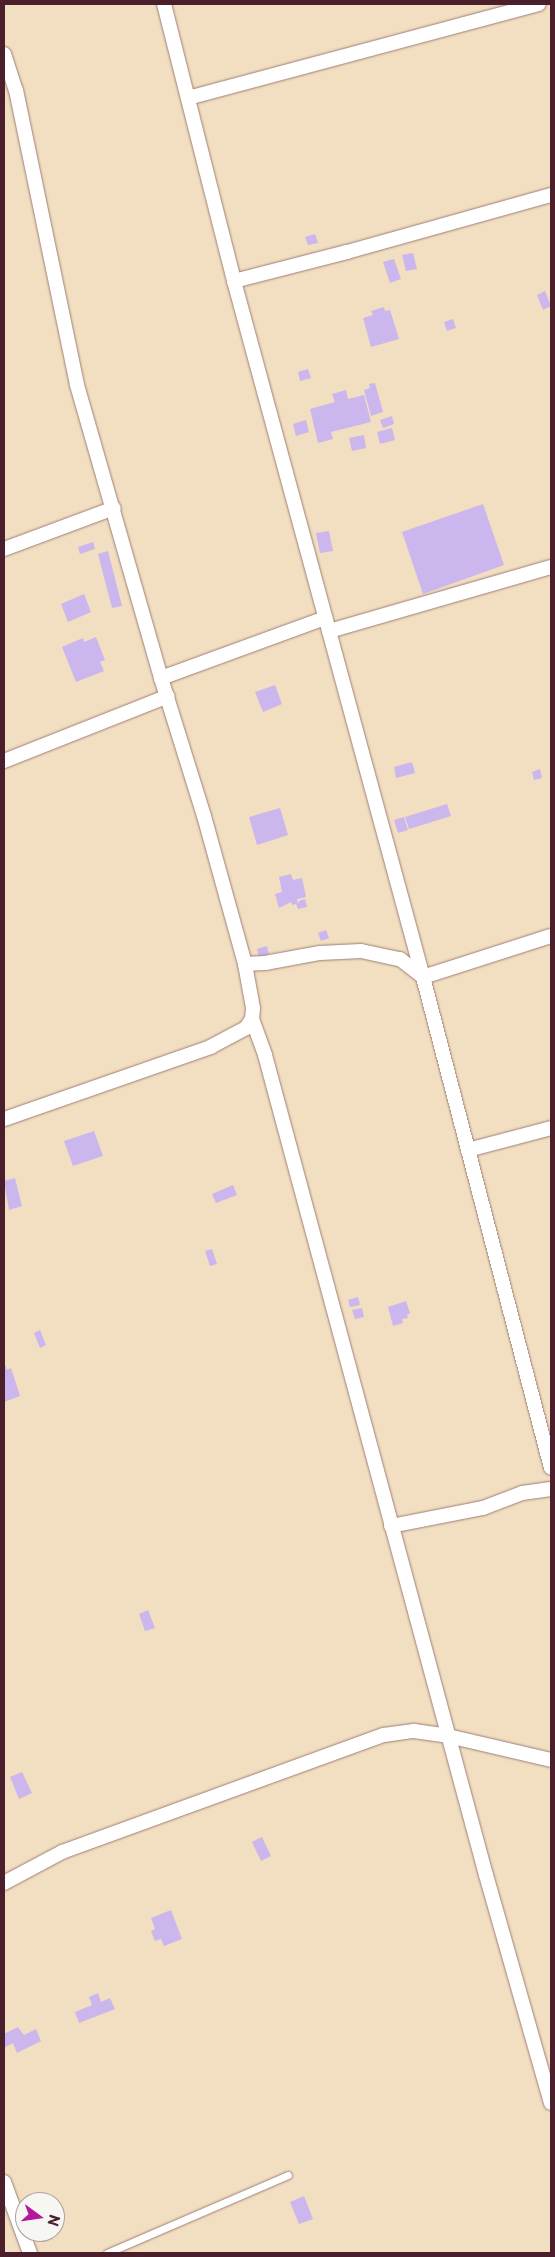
<!DOCTYPE html>
<style>
body{margin:0}
#map{position:relative;width:555px;height:2257px;overflow:hidden;background:#f2dec0;font-family:"Playpen Sans",sans-serif}
div>[style]{position:absolute}
[style*='--x']{left:calc(var(--x)*1px);top:calc(var(--y)*1px);width:calc(var(--w)*1px);rotate:calc(var(--a)*1deg)}
.building>*{inset:0;background:#cbb6ed}
.roads{filter:drop-shadow(0 0 1px #9e7e76) drop-shadow(0 0 1px #9e7e76)}
.lane>*{height:7px;margin:-3.5px;padding:0 3.5px;transform-origin:3.5px;border-radius:3.5px;background:#fff}
.street>*{height:14px;margin:-7px;padding:0 7px;transform-origin:7px;border-radius:7px;background:#fff}
span{translate:-50% -50%;white-space:nowrap;text-align:center;line-height:1.15;-webkit-text-stroke:5px #f6f6f2;paint-order:stroke}
.frame{position:absolute;inset:0;border:5px solid #4a1f2b;pointer-events:none}
.north{position:absolute;left:15px;top:2192px;width:50px;height:50px;box-sizing:border-box;background:#f6f6f2;border:1px solid #b1a0a2;border-radius:50%;rotate:104deg;font-size:14px;font-weight:700;line-height:20px;text-align:center;color:#4a1f2b}
.north::after{content:'';display:block;margin:auto;width:18px;height:22px;background:#b5179e;clip-path:polygon(50% 0,100% 100%,50% 72%,0 100%)}
</style>
<div id="map">
<div class="building">
<i style="clip-path:polygon(315px 234px,318px 243px,308px 245px,305px 237px)"></i>
<i style="clip-path:polygon(413px 253px,417px 269px,406px 271px,402px 255px)"></i>
<i style="clip-path:polygon(394px 259px,401px 279px,390px 283px,383px 262px)"></i>
<i style="clip-path:polygon(545px 291px,551px 306px,543px 310px,537px 295px)"></i>
<i style="clip-path:polygon(384px 307px,385px 311px,390px 310px,399px 339px,371px 347px,363px 318px,373px 315px,371px 311px)"></i>
<i style="clip-path:polygon(453px 319px,456px 328px,447px 331px,444px 322px)"></i>
<i style="clip-path:polygon(308px 369px,311px 378px,300px 381px,298px 372px)"></i>
<i style="clip-path:polygon(375px 383px,383px 412px,371px 416px,364px 390px,370px 388px,369px 384px)"></i>
<i style="clip-path:polygon(346px 390px,348px 399px,364px 395px,371px 422px,331px 432px,333px 439px,318px 443px,310px 409px,335px 402px,332px 394px)"></i>
<i style="clip-path:polygon(392px 416px,394px 424px,383px 428px,380px 420px)"></i>
<i style="clip-path:polygon(306px 420px,309px 432px,296px 436px,293px 424px)"></i>
<i style="clip-path:polygon(392px 428px,395px 440px,380px 444px,377px 432px)"></i>
<i style="clip-path:polygon(364px 435px,366px 448px,352px 451px,349px 438px)"></i>
<i style="clip-path:polygon(483px 504px,504px 565px,423px 594px,402px 532px)"></i>
<i style="clip-path:polygon(329px 531px,333px 551px,320px 553px,316px 533px)"></i>
<i style="clip-path:polygon(93px 542px,95px 549px,80px 554px,78px 547px)"></i>
<i style="clip-path:polygon(108px 551px,122px 606px,112px 608px,98px 554px)"></i>
<i style="clip-path:polygon(84px 594px,91px 612px,68px 622px,61px 604px)"></i>
<i style="clip-path:polygon(96px 637px,105px 660px,100px 662px,104px 671px,76px 682px,62px 647px,83px 638px,84px 642px)"></i>
<i style="clip-path:polygon(275px 685px,282px 704px,263px 712px,255px 692px)"></i>
<i style="clip-path:polygon(412px 762px,415px 773px,396px 778px,394px 767px)"></i>
<i style="clip-path:polygon(540px 769px,542px 778px,534px 780px,532px 772px)"></i>
<i style="clip-path:polygon(447px 804px,451px 816px,409px 829px,405px 817px)"></i>
<i style="clip-path:polygon(280px 808px,288px 835px,257px 845px,249px 817px)"></i>
<i style="clip-path:polygon(404px 817px,408px 830px,398px 833px,394px 820px)"></i>
<i style="clip-path:polygon(291px 874px,293px 880px,302px 878px,306px 897px,297px 899px,298px 904px,299px 901px,305px 899px,307px 907px,298px 909px,296px 904px,292px 905px,291px 902px,279px 908px,275px 894px,282px 892px,279px 877px)"></i>
<i style="clip-path:polygon(326px 930px,329px 938px,321px 941px,318px 933px)"></i>
<i style="clip-path:polygon(267px 946px,269px 954px,259px 957px,257px 949px)"></i>
<i style="clip-path:polygon(94px 1131px,103px 1156px,73px 1166px,64px 1141px)"></i>
<i style="clip-path:polygon(15px 1178px,22px 1206px,9px 1210px,4px 1181px)"></i>
<i style="clip-path:polygon(233px 1185px,237px 1195px,216px 1203px,212px 1194px)"></i>
<i style="clip-path:polygon(212px 1249px,217px 1264px,210px 1266px,205px 1251px)"></i>
<i style="clip-path:polygon(358px 1297px,360px 1305px,350px 1307px,348px 1300px)"></i>
<i style="clip-path:polygon(406px 1301px,410px 1313px,407px 1315px,408px 1318px,402px 1319px,403px 1323px,393px 1326px,388px 1307px)"></i>
<i style="clip-path:polygon(362px 1308px,364px 1317px,355px 1319px,352px 1310px)"></i>
<i style="clip-path:polygon(40px 1330px,46px 1345px,40px 1348px,34px 1333px)"></i>
<i style="clip-path:polygon(4px 1362px,7px 1370px,11px 1368px,20px 1396px,4px 1402px)"></i>
<i style="clip-path:polygon(148px 1610px,155px 1628px,145px 1631px,139px 1614px)"></i>
<i style="clip-path:polygon(22px 1772px,32px 1793px,19px 1799px,10px 1777px)"></i>
<i style="clip-path:polygon(262px 1837px,271px 1856px,261px 1861px,252px 1842px)"></i>
<i style="clip-path:polygon(171px 1910px,182px 1939px,164px 1946px,161px 1939px,155px 1941px,151px 1931px,155px 1929px,151px 1918px)"></i>
<i style="clip-path:polygon(98px 1993px,101px 2002px,110px 1998px,115px 2009px,79px 2023px,75px 2012px,92px 2005px,89px 1997px)"></i>
<i style="clip-path:polygon(18px 2027px,24px 2035px,36px 2029px,41px 2041px,17px 2053px,13px 2043px,4px 2048px,4px 2034px)"></i>
<i style="clip-path:polygon(304px 2196px,313px 2219px,299px 2224px,290px 2202px)"></i>
</div>
<div class="roads">
<div class="lane">
<i style="--x:107;--y:2253;--w:197;--a:-23.3"></i>
</div>
<div class="street">
<i style="--x:164;--y:4;--w:286;--a:75.8"></i>
<i style="--x:234;--y:281;--w:721;--a:74.81"></i>
<i style="--x:423;--y:977;--w:507;--a:75.39"></i>
<i style="--x:4;--y:54;--w:38;--a:72"></i>
<i style="--x:16;--y:90;--w:301;--a:78.3"></i>
<i style="--x:77;--y:385;--w:305;--a:74"></i>
<i style="--x:161;--y:678;--w:145;--a:72.7"></i>
<i style="--x:204;--y:816;--w:154;--a:74.5"></i>
<i style="--x:245;--y:964;--w:45;--a:79.7"></i>
<i style="--x:253;--y:1008;--w:11;--a:95"></i>
<i style="--x:252;--y:1019;--w:11;--a:124"></i>
<i style="--x:246;--y:1028;--w:40;--a:152"></i>
<i style="--x:211;--y:1047;--w:219;--a:160.8"></i>
<i style="--x:188;--y:98;--w:363;--a:-15"></i>
<i style="--x:234;--y:281;--w:117;--a:-14.4"></i>
<i style="--x:347;--y:252;--w:212;--a:-15.6"></i>
<i style="--x:4;--y:549;--w:117;--a:-20.4"></i>
<i style="--x:329;--y:631;--w:231;--a:-16.1"></i>
<i style="--x:161;--y:678;--w:175;--a:-20.1"></i>
<i style="--x:4;--y:761;--w:176;--a:-21.6"></i>
<i style="--x:245;--y:964;--w:20;--a:-3"></i>
<i style="--x:265;--y:963;--w:56;--a:-10.3"></i>
<i style="--x:320;--y:953;--w:41;--a:-2.8"></i>
<i style="--x:361;--y:951;--w:40;--a:12"></i>
<i style="--x:400;--y:959;--w:29;--a:38"></i>
<i style="--x:423;--y:977;--w:134;--a:-17.8"></i>
<i style="--x:252;--y:1019;--w:38;--a:70"></i>
<i style="--x:265;--y:1055;--w:849;--a:74.92"></i>
<i style="--x:486;--y:1875;--w:237;--a:74.1"></i>
<i style="--x:468;--y:1150;--w:86;--a:-14.8"></i>
<i style="--x:391;--y:1526;--w:94;--a:-11.1"></i>
<i style="--x:483;--y:1508;--w:42;--a:-21"></i>
<i style="--x:522;--y:1493;--w:29;--a:-8"></i>
<i style="--x:4;--y:1883;--w:66;--a:-28.1"></i>
<i style="--x:62;--y:1852;--w:343;--a:-20"></i>
<i style="--x:384;--y:1735;--w:30;--a:-8"></i>
<i style="--x:414;--y:1731;--w:34;--a:8"></i>
<i style="--x:448;--y:1736;--w:106;--a:13.1"></i>
<i style="--x:4;--y:2182;--w:76;--a:69.9"></i>
</div>
</div>
<div class="frame"></div>
<div class="north">N</div>
</div>
